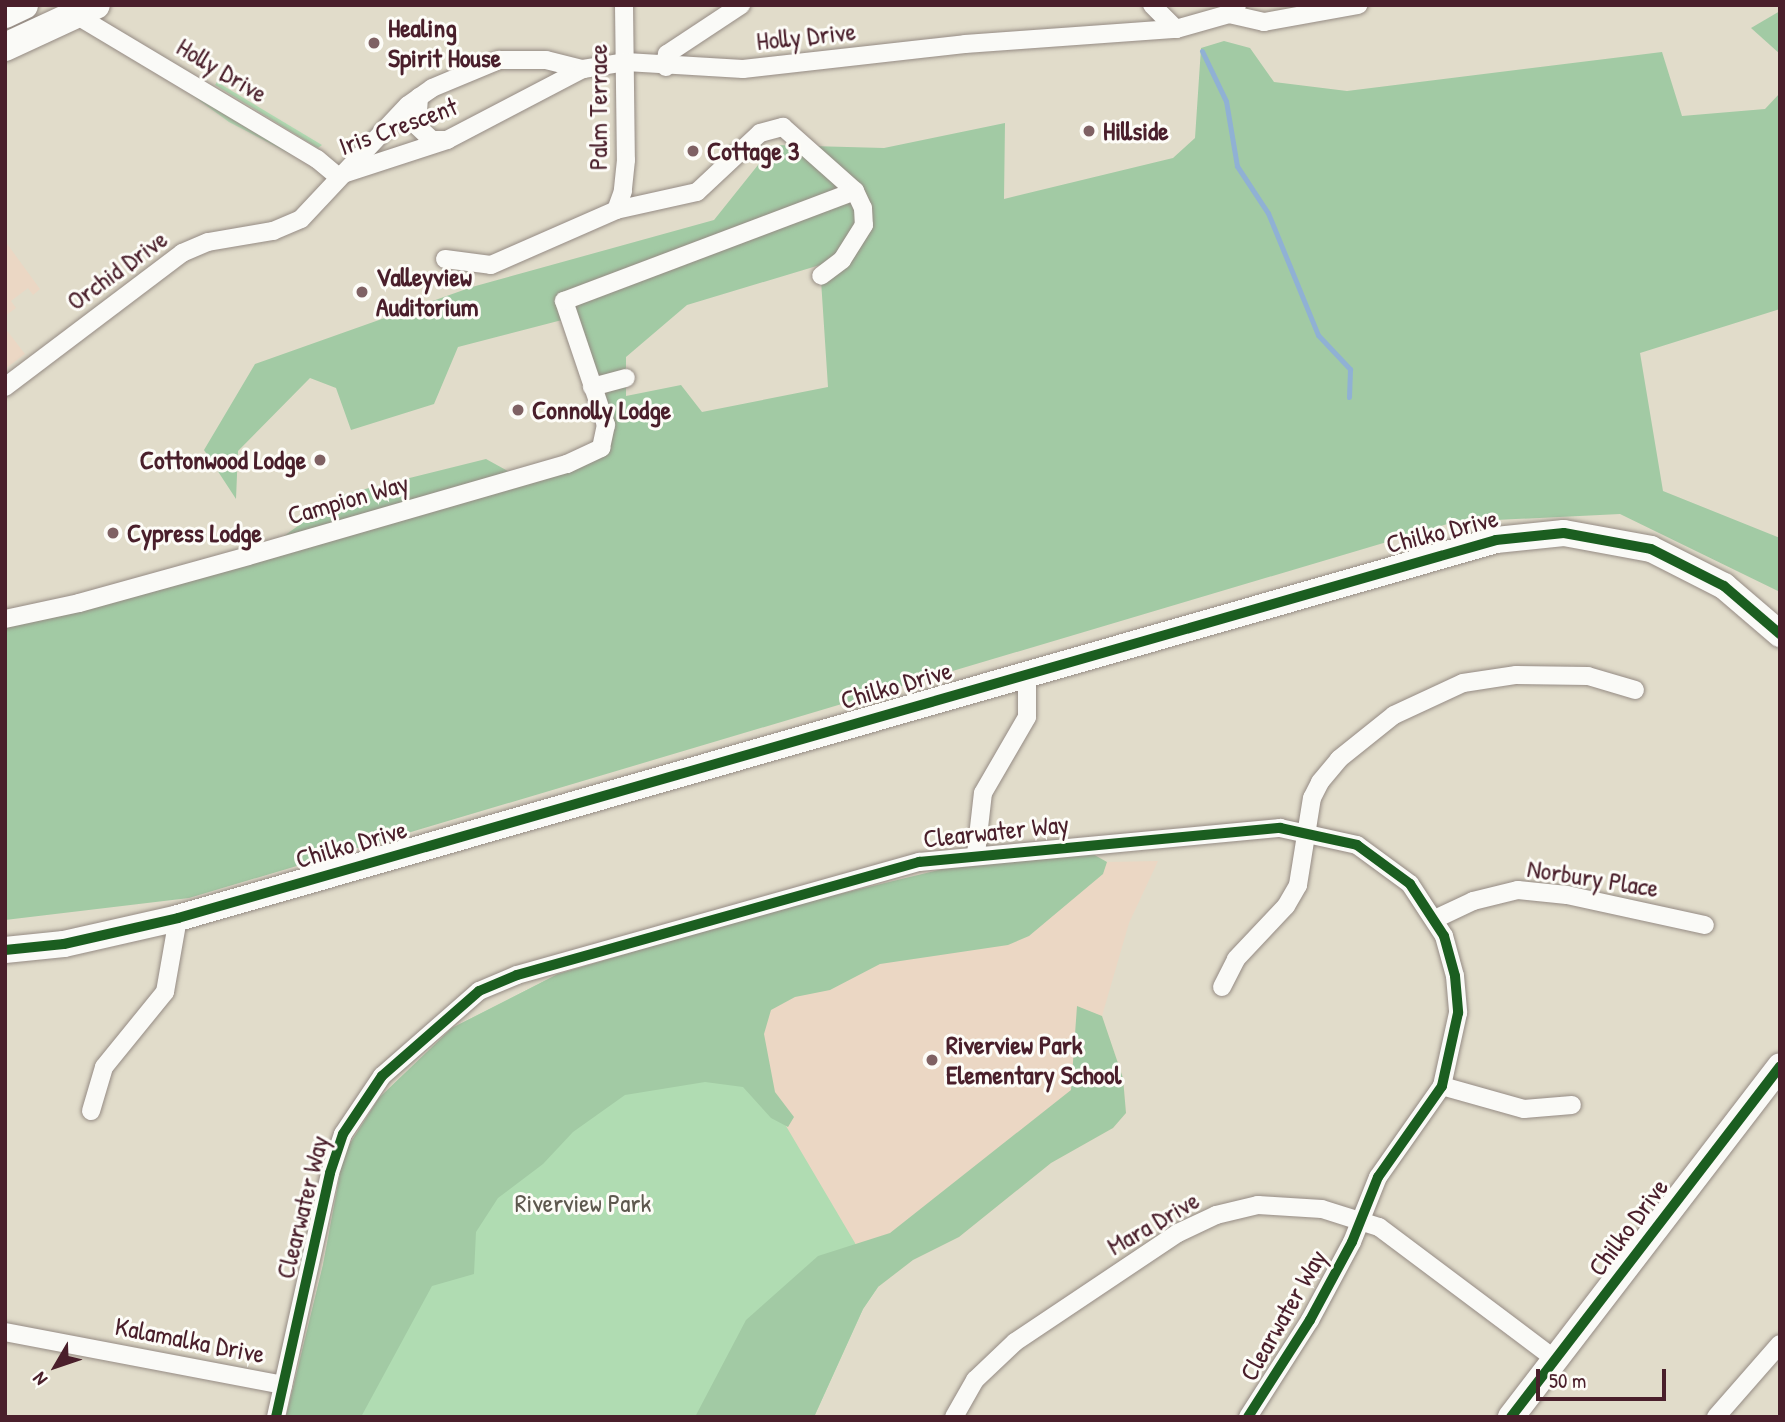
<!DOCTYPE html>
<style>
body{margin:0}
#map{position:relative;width:1785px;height:1422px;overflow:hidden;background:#e1dcca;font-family:"Patrick Hand",sans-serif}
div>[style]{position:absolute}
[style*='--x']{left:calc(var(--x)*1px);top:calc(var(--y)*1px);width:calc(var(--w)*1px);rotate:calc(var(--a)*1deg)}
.built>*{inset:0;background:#ebd7c4}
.green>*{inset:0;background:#b0dcb2}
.forest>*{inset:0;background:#a2caa4}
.stream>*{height:5px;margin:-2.5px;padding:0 2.5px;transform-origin:2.5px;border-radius:2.5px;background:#90b1d4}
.roads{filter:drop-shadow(0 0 2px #958b84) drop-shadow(0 0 2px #958b84)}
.street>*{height:18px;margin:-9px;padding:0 9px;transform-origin:9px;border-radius:9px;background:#fafaf7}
.secondary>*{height:26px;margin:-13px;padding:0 13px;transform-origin:13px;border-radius:13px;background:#fafaf7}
.primary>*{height:28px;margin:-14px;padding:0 14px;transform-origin:14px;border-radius:14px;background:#fafaf7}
.cycleway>*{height:10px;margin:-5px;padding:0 5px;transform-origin:5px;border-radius:5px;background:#1b5e20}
.dots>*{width:19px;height:19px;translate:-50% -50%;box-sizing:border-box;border:4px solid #fdfcf7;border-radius:50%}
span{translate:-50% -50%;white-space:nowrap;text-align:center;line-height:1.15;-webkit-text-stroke:6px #fdfcf7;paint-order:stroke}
.poi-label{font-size:26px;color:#4a1f2b;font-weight:700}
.left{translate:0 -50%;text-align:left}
.right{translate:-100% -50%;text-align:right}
.street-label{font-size:26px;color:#4a1f2b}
.park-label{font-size:26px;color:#5d584e}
.frame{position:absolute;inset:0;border:7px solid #4a1f2b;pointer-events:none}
.north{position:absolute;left:21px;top:1331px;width:70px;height:70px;-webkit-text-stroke:5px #fdfcf7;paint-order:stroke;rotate:231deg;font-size:19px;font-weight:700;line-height:28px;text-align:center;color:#4a1f2b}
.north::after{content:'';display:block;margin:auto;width:24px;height:32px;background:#4a1f2b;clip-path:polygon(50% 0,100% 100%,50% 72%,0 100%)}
.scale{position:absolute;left:1536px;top:1369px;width:130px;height:32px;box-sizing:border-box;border:4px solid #4a1f2b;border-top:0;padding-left:9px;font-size:21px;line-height:24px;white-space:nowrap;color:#4a1f2b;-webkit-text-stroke:5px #fdfcf7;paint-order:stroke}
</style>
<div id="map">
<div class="built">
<i style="clip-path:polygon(5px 241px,40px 289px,33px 295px,28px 288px,11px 301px,16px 308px,5px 316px)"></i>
<i style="clip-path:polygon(5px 328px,25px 354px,5px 369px)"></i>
<i style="clip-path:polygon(1091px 853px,1107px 862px,1158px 861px,1129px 923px,1102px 1016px,1123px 1078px,1126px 1113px,1113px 1128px,1051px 1163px,959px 1237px,913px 1260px,878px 1287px,736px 1041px,773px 910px)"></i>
</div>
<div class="green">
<i style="clip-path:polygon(217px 82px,322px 145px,318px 148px,215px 85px)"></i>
<i style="clip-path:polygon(178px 85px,288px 151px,298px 158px,229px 122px)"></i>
<i style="clip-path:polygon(558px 974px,736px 1041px,855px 1243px,878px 1287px,863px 1309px,814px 1417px,286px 1417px,323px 1265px,344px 1153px,379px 1098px,452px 1028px)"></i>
</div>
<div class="forest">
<i style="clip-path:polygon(1780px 11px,1780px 54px,1751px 28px)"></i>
<i style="clip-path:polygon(evenodd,1224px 41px,1250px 48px,1274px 82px,1347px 91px,1662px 52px,1682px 116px,1765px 109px,1780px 93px,1780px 309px,1640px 353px,1663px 491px,1780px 538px,1780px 592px,1620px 514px,1454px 522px,189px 898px,5px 920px,5px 625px,277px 541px,341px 495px,486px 459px,515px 475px,601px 455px,608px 410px,562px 320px,458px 347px,434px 404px,351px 430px,336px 388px,310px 378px,238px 451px,236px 499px,204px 450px,255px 364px,472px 287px,714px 220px,774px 145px,884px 148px,1005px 123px,1004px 199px,1173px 158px,1195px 138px,1201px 48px,1224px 41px,820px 265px,828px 387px,702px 412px,681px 385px,626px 396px,626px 357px,687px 305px,820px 265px)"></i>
<i style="clip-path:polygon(1091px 853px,1107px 862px,1103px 874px,1029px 936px,1008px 945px,880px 964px,830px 990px,795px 997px,771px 1010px,764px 1034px,775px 1092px,794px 1117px,788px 1127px,771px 1118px,743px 1087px,705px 1082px,625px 1095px,573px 1132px,543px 1164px,498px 1198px,476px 1232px,474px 1274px,432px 1286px,361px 1417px,286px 1417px,323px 1265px,344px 1153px,379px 1098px,452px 1028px,558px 974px,773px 910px,976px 861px)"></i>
<i style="clip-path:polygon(1077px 1006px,1102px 1016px,1123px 1078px,1126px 1113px,1113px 1128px,1051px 1163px,959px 1237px,913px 1260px,878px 1287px,863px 1309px,814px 1417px,695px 1417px,746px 1320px,818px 1256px,890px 1233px,1071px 1090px)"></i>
</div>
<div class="stream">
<i style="--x:1202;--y:51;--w:55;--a:64.4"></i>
<i style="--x:1226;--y:101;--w:66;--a:80.4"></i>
<i style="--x:1237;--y:166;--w:56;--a:56.6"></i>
<i style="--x:1268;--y:213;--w:132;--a:67.7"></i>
<i style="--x:1318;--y:335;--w:47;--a:46.7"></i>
<i style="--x:1350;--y:369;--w:28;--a:92"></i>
</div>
<div class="roads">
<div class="street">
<i style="--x:624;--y:5;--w:155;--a:89.3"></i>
<i style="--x:626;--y:160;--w:31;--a:96"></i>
<i style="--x:623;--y:191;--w:20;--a:110"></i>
<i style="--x:616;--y:210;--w:83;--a:-12.5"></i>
<i style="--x:697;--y:192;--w:86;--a:-43.1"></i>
<i style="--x:760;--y:133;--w:24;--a:-15"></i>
<i style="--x:783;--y:127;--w:96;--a:41.6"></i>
<i style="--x:855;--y:191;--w:19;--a:65"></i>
<i style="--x:863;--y:208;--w:17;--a:87"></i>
<i style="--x:864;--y:225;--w:41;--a:122.2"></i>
<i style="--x:842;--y:260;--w:26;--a:143"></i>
<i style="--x:1152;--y:5;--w:34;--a:45"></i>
<i style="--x:1229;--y:14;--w:36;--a:13"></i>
<i style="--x:1264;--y:22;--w:96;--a:-10.3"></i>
<i style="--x:76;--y:15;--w:281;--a:30.9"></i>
<i style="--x:317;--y:159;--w:26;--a:40"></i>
<i style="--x:666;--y:67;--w:13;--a:-86"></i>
<i style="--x:667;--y:54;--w:89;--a:-33.5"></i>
<i style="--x:419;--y:97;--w:29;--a:94"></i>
<i style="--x:417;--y:126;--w:21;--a:43"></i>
<i style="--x:432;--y:140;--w:13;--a:0"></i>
<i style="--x:340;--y:175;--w:113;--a:-18.1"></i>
<i style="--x:447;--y:140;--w:153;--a:-27.6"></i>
<i style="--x:445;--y:259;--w:46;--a:7.4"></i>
<i style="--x:491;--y:265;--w:137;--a:-23.7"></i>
<i style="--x:5;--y:387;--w:222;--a:-37.1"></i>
<i style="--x:182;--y:253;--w:28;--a:-23"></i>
<i style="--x:208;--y:242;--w:66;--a:-9.6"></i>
<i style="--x:273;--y:231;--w:30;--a:-23"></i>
<i style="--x:301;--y:219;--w:156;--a:-46.8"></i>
<i style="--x:408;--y:105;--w:29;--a:-35"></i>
<i style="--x:432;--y:88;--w:73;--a:-22.7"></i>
<i style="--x:499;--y:60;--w:47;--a:0"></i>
<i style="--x:546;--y:60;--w:38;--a:14"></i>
<i style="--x:583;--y:69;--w:44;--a:-9.2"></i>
<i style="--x:626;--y:62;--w:117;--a:3.4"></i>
<i style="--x:743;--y:69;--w:223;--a:-6.4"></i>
<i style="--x:965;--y:44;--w:212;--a:-4.1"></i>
<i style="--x:1176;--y:29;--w:55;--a:-15.8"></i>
<i style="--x:1229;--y:14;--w:12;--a:-48"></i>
<i style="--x:592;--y:387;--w:35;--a:-15"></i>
<i style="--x:5;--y:619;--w:76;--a:-12.2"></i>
<i style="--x:79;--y:603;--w:175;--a:-15.5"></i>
<i style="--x:248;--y:556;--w:332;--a:-16.1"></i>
<i style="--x:567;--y:464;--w:38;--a:-25"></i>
<i style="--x:601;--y:448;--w:24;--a:-78"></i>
<i style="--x:606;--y:425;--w:131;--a:-108.7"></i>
<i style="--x:564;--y:301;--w:311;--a:-20.7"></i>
<i style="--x:976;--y:854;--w:61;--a:-83.5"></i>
<i style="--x:983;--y:793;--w:88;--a:-59.9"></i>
<i style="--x:1027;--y:717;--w:46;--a:-90"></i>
<i style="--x:1435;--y:919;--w:42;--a:-25.3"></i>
<i style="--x:1473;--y:901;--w:46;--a:-13.7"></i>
<i style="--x:1518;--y:890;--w:49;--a:5.8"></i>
<i style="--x:1567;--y:895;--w:141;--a:12.3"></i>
<i style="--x:1222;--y:987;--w:31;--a:-63"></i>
<i style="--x:1236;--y:959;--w:73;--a:-46.7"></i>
<i style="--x:1286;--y:906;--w:24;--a:-60"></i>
<i style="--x:1298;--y:885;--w:88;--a:-80.9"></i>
<i style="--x:1312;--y:798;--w:18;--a:-63"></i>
<i style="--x:1320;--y:782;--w:30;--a:-50"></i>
<i style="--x:1339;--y:759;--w:70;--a:-38.7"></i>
<i style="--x:1394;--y:715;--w:76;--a:-24.9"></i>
<i style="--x:1463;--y:683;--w:54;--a:-8.6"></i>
<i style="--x:1516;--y:675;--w:72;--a:0.8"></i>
<i style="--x:1588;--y:676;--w:49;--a:16.6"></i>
<i style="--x:1442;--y:1086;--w:85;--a:15.7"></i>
<i style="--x:1524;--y:1109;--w:48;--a:-4.8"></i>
<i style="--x:91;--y:1111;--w:46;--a:-73.5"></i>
<i style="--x:104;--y:1067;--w:97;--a:-50.9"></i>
<i style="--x:165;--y:992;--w:75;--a:-80"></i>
<i style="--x:5;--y:1332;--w:283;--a:10.8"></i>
<i style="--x:276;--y:1417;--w:250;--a:-77.5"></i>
<i style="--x:330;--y:1173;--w:41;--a:-71.6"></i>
<i style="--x:343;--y:1134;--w:70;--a:-56.1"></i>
<i style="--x:382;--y:1076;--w:129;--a:-41.2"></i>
<i style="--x:479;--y:991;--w:41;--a:-22.8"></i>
<i style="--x:517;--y:975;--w:418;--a:-15.7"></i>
<i style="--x:919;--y:862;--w:363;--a:-5.4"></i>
<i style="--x:1280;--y:828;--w:79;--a:12.4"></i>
<i style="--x:1357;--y:845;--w:66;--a:36.3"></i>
<i style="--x:1410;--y:884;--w:62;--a:56.8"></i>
<i style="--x:1444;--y:936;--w:41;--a:74.6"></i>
<i style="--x:1455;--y:976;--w:37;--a:85"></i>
<i style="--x:1458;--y:1013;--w:75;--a:102.4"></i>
<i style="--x:1442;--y:1086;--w:111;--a:125.1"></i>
<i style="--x:1378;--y:1177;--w:70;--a:111.8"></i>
<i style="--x:1352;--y:1242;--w:89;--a:118.3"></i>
<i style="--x:1310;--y:1320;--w:115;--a:122.6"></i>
<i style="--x:954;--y:1417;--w:43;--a:-60.4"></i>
<i style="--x:975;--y:1380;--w:55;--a:-43.5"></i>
<i style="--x:1015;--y:1342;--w:196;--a:-33.8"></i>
<i style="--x:1178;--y:1233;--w:42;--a:-25.3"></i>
<i style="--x:1216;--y:1215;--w:43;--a:-13.4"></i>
<i style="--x:1258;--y:1205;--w:64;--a:3.6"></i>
<i style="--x:1322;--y:1209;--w:60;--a:17.5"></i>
<i style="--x:1379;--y:1227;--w:220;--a:36.9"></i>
<i style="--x:1716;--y:1417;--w:97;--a:-48.8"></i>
</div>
<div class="secondary">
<i style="--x:5;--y:950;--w:59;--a:-5.8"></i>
<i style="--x:64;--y:944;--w:117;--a:-12.8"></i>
<i style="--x:178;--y:918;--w:1371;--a:-16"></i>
<i style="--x:1496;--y:540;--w:68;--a:-5.9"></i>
<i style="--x:1564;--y:533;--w:88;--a:10.4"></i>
<i style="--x:1651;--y:549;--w:82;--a:26.9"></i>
<i style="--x:1724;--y:586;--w:74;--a:40.6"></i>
<i style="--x:1511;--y:1417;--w:442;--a:-52.5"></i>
</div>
<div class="primary">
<i style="--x:5;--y:14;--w:21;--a:-25"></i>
<i style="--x:5;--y:47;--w:100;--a:-24.8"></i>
</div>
</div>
<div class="cycleway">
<i style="--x:5;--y:950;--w:59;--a:-5.8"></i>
<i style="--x:64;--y:944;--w:117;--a:-12.8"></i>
<i style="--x:178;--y:918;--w:1371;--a:-16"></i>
<i style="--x:1496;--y:540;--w:68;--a:-5.9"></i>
<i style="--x:1564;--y:533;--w:88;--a:10.4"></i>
<i style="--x:1651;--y:549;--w:82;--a:26.9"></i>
<i style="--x:1724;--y:586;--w:74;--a:40.6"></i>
<i style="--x:276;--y:1417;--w:250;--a:-77.5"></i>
<i style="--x:330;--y:1173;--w:41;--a:-71.6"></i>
<i style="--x:343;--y:1134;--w:70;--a:-56.1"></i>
<i style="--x:382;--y:1076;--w:129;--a:-41.2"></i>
<i style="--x:479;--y:991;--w:41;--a:-22.8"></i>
<i style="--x:517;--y:975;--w:418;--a:-15.7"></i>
<i style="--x:919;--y:862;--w:363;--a:-5.4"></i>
<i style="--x:1280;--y:828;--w:79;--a:12.4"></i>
<i style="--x:1357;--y:845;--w:66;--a:36.3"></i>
<i style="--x:1410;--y:884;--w:62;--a:56.8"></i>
<i style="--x:1444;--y:936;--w:41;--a:74.6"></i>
<i style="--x:1455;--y:976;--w:37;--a:85"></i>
<i style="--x:1458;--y:1013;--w:75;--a:102.4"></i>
<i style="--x:1442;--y:1086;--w:111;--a:125.1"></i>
<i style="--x:1378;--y:1177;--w:70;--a:111.8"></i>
<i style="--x:1352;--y:1242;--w:89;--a:118.3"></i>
<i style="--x:1310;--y:1320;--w:115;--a:122.6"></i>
<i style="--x:1511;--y:1417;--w:442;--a:-52.5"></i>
</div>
<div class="dots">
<i style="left:374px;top:43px;background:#7f6163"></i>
<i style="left:1089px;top:131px;background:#7f6163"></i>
<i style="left:693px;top:151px;background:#7f6163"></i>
<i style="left:362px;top:292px;background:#7f6163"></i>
<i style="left:518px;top:410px;background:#7f6163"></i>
<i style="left:320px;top:460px;background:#7f6163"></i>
<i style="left:113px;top:533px;background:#7f6163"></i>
<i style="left:932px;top:1060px;background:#7f6163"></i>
</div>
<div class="poi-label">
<span class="left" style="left:388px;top:43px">Healing<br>Spirit House</span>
<span class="left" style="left:1103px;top:131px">Hillside</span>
<span class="left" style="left:707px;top:151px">Cottage 3</span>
<span class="left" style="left:376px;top:292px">Valleyview<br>Auditorium</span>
<span class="left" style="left:532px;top:410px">Connolly Lodge</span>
<span class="right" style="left:306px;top:460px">Cottonwood Lodge</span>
<span class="left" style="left:127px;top:533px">Cypress Lodge</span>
<span class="left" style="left:946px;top:1060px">Riverview Park<br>Elementary School</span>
</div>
<div class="street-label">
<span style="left:806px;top:36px;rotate:-6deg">Holly Drive</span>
<span style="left:222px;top:70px;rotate:31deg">Holly Drive</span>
<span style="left:598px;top:107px;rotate:-90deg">Palm Terrace</span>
<span style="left:398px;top:126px;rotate:-20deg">Iris Crescent</span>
<span style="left:117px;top:270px;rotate:-36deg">Orchid Drive</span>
<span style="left:348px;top:499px;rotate:-16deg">Campion Way</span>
<span style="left:1442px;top:531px;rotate:-14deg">Chilko Drive</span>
<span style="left:896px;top:685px;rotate:-16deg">Chilko Drive</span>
<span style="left:996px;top:831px;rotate:-6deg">Clearwater Way</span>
<span style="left:351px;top:844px;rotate:-16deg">Chilko Drive</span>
<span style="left:1593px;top:878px;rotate:9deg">Norbury Place</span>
<span style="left:302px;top:1207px;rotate:-76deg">Clearwater Way</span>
<span style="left:1153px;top:1223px;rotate:-30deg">Mara Drive</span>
<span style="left:1628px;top:1227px;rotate:-53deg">Chilko Drive</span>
<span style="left:1283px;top:1315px;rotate:-60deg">Clearwater Way</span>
<span style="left:190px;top:1340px;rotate:11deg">Kalamalka Drive</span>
</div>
<div class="park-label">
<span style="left:583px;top:1203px">Riverview Park</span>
</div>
<div class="frame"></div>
<div class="north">N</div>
<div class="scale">50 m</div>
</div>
